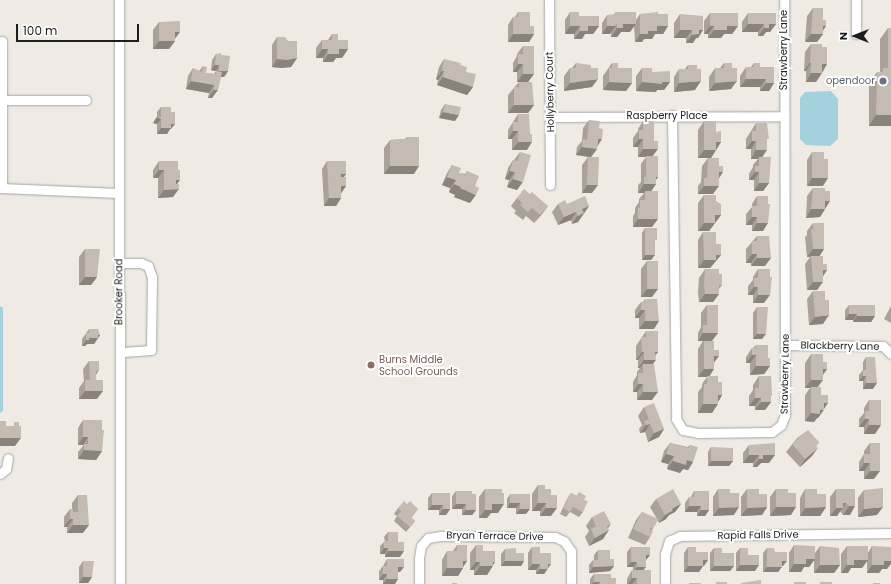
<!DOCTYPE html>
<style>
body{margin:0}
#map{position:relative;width:891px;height:584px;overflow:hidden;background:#efebe4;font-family:Poppins,sans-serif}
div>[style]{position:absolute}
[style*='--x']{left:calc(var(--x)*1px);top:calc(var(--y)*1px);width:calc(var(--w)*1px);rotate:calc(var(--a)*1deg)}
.water>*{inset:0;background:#a3d1de}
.roads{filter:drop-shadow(0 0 1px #a5a5a5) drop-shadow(0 0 1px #a5a5a5)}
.minor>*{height:9px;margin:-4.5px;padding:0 4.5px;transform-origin:4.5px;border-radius:4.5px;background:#fff}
.wall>*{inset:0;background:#a9a19a}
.shaded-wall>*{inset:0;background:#89837d}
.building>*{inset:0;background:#c4bbb3}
.dots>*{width:11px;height:11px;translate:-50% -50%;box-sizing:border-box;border:2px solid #fff;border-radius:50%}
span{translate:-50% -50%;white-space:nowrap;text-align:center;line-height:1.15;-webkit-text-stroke:4px #fff;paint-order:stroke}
.street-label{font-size:10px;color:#1e1e1e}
.worship-label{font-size:10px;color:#5b616d}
.right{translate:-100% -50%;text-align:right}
.education-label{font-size:10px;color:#785e54}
.left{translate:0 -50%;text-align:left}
.north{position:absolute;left:835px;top:16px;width:40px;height:40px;-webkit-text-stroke:3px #fff;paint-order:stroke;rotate:270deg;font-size:11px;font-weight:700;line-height:16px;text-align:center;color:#1e1e1e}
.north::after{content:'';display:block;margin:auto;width:14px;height:18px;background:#1e1e1e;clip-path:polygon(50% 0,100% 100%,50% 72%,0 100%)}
.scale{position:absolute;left:16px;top:24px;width:123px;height:18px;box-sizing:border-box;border:2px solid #1e1e1e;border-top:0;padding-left:5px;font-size:12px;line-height:14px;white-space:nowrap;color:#1e1e1e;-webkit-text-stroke:3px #fff;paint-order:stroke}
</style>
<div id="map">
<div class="water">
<i style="clip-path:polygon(831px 91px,838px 99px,838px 139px,830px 146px,806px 145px,800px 139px,800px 98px,805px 92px)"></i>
<i style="clip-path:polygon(0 306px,3px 308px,3px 411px,0 413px)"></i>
</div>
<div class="roads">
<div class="minor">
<i style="--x:119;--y:0;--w:584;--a:89.9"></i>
<i style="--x:549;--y:0;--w:185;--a:89.7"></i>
<i style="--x:856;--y:0;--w:34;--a:90"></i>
<i style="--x:2;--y:41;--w:147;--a:90"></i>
<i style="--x:0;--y:100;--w:86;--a:0"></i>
<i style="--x:672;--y:115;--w:304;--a:89.2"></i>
<i style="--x:676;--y:419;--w:13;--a:58"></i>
<i style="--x:683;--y:430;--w:15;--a:11"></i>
<i style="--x:698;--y:433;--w:74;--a:-0.8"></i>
<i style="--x:772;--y:432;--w:11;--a:-38"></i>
<i style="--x:781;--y:425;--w:11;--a:-68"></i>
<i style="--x:785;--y:415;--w:415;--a:-90.1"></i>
<i style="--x:551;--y:117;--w:233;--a:-0.2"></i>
<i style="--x:0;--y:188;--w:119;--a:2.4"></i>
<i style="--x:119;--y:263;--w:22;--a:0"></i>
<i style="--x:141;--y:263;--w:8;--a:23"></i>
<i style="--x:148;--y:266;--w:12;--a:70"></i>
<i style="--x:152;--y:277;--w:73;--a:90.8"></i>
<i style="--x:151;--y:350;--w:31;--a:176"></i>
<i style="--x:785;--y:345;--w:98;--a:0.6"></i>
<i style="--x:883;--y:346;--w:11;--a:45"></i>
<i style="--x:0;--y:474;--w:8;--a:-40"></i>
<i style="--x:6;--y:469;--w:11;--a:-80"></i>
<i style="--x:419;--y:584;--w:26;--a:-90"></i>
<i style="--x:419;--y:558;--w:12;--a:-81"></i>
<i style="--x:421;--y:546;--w:11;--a:-49"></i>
<i style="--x:428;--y:538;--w:12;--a:-9"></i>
<i style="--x:440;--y:536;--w:115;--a:0.5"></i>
<i style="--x:555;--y:537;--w:10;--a:24"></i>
<i style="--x:564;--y:541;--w:12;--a:55"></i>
<i style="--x:571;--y:551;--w:33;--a:90"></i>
<i style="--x:665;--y:584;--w:30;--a:-90"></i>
<i style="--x:665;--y:554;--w:14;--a:-73"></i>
<i style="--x:669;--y:541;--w:12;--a:-24"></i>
<i style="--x:680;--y:536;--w:211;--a:-0.8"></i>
</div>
</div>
<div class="wall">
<i style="clip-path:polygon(813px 8px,823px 32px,823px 34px,817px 42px,805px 42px,807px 16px)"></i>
<i style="clip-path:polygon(518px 12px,530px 26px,534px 34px,529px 42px,508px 42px,508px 25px,513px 17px,515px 17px)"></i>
<i style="clip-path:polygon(570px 12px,599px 26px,593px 34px,585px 34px,582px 39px,574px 39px,574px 34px,565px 34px,565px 20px)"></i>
<i style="clip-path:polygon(615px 12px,636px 20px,640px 14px,658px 14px,668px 26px,663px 34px,655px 34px,652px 39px,644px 39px,642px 42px,635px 42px,634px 25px,630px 32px,621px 32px,617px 37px,611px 37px,611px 32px,610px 34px,602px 34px,602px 23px,607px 15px,614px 15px)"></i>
<i style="clip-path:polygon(710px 13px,738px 26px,732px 34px,724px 34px,721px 38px,708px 38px,708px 34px,704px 34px,704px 21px)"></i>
<i style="clip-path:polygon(748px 13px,776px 24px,770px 32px,766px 32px,763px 36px,758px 36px,758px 32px,742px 32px,742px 22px)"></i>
<i style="clip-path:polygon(680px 14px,703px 30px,698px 38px,696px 38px,693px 43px,686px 43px,686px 38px,674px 38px,674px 23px)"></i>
<i style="clip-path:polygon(159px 22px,175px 39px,175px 41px,169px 49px,153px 49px,153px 30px)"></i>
<i style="clip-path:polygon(888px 28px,891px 126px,869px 126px,869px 83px,877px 72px,880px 72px,880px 39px)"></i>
<i style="clip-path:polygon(332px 34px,348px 49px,342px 58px,336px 58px,333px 62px,323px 62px,323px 58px,316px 58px,316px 48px,322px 40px,328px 40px)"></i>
<i style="clip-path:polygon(277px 37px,297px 58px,291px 67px,281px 68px,272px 67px,272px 45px)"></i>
<i style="clip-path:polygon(811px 44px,822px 47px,827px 64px,816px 82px,806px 82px,806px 71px,804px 71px,805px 52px)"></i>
<i style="clip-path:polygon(523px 46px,534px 74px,528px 82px,517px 82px,517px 72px,513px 72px,513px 63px,517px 56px,517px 54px)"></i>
<i style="clip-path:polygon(216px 54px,221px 55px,228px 71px,224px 77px,221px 77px,212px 98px,208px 98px,209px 93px,186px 89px,188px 76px,193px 68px,199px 71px,203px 66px,206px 73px,214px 74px,216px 71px,211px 70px,212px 60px)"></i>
<i style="clip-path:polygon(444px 59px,460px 65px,466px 72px,473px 87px,467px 95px,437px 85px,438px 80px,436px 79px,439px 67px)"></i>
<i style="clip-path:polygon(576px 63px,591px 68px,592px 87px,564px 91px,564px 76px,570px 68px,572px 68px)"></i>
<i style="clip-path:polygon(612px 63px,632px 83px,626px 91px,603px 90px,603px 76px)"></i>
<i style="clip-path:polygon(724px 63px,732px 68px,731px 89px,709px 91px,709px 77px,715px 68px,720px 68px)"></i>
<i style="clip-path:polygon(754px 63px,760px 67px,774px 83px,769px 91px,760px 91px,760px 87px,740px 87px,740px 76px,746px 67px,751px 67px)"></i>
<i style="clip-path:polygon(688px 65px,695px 90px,674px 92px,674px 77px,679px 69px,685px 69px)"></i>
<i style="clip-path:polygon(642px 68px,652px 72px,670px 82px,664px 90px,657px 90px,656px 92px,636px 91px,636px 76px)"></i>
<i style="clip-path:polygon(519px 82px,534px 105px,528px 113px,508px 113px,508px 95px)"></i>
<i style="clip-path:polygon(445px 104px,455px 121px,439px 118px,441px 110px)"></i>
<i style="clip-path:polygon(161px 107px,171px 129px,170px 129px,167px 134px,157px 134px,157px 124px,153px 123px,157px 117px,157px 112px)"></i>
<i style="clip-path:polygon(518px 114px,530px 134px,527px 150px,512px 150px,512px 139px,508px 139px,508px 130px)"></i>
<i style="clip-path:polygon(589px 120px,597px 147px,597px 149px,591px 157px,592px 193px,582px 193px,582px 165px,588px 157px,576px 155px,577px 147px,582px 141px,583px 128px)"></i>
<i style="clip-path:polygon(643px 121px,658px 177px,656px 180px,656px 184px,651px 191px,652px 227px,633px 227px,633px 216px,635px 213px,635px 208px,639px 202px,639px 199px,644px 193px,638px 193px,638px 185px,641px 182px,641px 164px,646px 157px,638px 157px,638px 147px,633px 147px,633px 138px,638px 131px,638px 129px)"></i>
<i style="clip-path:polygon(704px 121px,716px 132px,721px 142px,711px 158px,698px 158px,698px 130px)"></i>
<i style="clip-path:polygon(756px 123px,767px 142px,762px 157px,769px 183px,763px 191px,754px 191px,754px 180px,749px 180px,749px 174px,753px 167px,753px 165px,758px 159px,751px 159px,751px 149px,746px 149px,746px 139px)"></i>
<i style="clip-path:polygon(407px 137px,414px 174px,384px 174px,384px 148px,390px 140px,405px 139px)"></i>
<i style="clip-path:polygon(520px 152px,517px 190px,507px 187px,509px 180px,505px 179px,508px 168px,513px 160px,514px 160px)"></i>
<i style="clip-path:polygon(812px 152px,823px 186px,807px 186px,807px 160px)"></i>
<i style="clip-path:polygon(708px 158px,719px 178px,713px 194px,698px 194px,698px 186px,701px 182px,702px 166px)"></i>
<i style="clip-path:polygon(159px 161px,178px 170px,180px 180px,177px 184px,173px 197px,158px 198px,158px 178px,153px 178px,153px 170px)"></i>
<i style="clip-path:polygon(327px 161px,346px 174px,344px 177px,346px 186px,341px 193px,341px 198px,336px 206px,324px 206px,322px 169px)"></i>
<i style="clip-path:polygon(452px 165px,459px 173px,465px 174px,467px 171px,475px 186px,470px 203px,454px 197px,455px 195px,449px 192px,450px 188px,442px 185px,447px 173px)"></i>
<i style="clip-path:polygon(813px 188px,825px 208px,825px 209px,820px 217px,806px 218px,807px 196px)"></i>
<i style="clip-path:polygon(530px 194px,548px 206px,534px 223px,526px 216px,523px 220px,514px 213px,516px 211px,511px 206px,517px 198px)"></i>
<i style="clip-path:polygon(704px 195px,716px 201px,721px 215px,709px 231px,698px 231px,698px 203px)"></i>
<i style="clip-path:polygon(757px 196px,763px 231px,752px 231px,752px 225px,746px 225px,746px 214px,752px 207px,752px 204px)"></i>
<i style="clip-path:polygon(558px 204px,567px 204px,589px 206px,578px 222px,572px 224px,571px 220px,558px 225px,552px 212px)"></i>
<i style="clip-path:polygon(813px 223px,824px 249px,819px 256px,823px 276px,817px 290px,807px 290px,805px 264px,810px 257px,807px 257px,805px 237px,807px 235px,807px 231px)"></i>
<i style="clip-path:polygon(645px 228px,655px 242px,651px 260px,642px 260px,642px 233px)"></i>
<i style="clip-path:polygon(703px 232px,716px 244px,721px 255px,710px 268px,698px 268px,698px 240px)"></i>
<i style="clip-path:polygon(757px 236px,765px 266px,751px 266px,751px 263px,746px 263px,746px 249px)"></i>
<i style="clip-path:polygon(85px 249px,97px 277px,91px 285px,79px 285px,79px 257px)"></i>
<i style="clip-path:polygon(647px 261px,652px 297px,641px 297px,641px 269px)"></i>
<i style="clip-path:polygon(705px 269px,719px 274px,722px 285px,719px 289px,719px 294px,713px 302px,699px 302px,698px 292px,699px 278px)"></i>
<i style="clip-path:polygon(758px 269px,764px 303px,753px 303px,753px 295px,748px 295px,748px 286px,753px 280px,753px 277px)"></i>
<i style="clip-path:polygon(813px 291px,825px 300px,823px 324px,809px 325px,807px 299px)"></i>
<i style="clip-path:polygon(645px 299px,654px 329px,639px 329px,639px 318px,635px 318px,635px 310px,641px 302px,643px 302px)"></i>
<i style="clip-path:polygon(707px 305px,712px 341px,714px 362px,709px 376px,718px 382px,722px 395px,718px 402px,712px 413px,698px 413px,698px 392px,702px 387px,702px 384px,707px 377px,698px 377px,698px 349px,703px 341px,698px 341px,698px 333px,701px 327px,701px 313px)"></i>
<i style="clip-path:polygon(849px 305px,875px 316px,871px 322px,853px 322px,853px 320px,845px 320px,845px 310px)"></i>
<i style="clip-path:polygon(891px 306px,891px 323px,884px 319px)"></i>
<i style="clip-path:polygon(757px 307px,762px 339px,753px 339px,753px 313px)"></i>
<i style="clip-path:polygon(89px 329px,100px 335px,94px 344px,87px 344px,85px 346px,82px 346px,82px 339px)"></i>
<i style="clip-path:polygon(646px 331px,658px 352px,655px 355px,652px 364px,652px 400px,637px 400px,637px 392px,633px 392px,633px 382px,637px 375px,637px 372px,640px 368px,638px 368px,638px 360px,636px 360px,636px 346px)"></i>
<i style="clip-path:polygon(756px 345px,768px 358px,770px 366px,764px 374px,750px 375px,750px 363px,746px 363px,746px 357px,752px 348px,753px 348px)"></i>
<i style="clip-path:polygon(811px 354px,823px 362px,827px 369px,823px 375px,818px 387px,821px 395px,824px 410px,818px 418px,817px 418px,814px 422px,805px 421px,805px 395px,810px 388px,805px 388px,805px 363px)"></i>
<i style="clip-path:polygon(866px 357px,873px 389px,863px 389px,863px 381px,859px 381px,859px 375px,863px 370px,863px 362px)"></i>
<i style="clip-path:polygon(89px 361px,99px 370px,96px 375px,97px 399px,79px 399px,79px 388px,84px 381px,83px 369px)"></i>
<i style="clip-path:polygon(759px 376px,771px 397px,771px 402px,765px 410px,755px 410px,755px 406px,749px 406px,749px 396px,753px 390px,753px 385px)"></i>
<i style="clip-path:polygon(869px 400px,875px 434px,864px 434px,864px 427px,859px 427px,859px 419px,864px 413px,864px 408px)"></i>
<i style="clip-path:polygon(644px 407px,664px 429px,659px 437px,648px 442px,645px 432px,640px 433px,639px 429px,642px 425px,638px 416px)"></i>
<i style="clip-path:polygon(83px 420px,102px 451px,96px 460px,78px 459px,78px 452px,83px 446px,83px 445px,78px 445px,78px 428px)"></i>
<i style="clip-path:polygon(798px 437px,819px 442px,816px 446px,812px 456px,800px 467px,786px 452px)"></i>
<i style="clip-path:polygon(670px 443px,688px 447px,690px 445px,693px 462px,688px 470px,683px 469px,680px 473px,667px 469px,668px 464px,661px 462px,664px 451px)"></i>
<i style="clip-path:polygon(870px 443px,874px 479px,864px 479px,864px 471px,859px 471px,859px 462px,864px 454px,864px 451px)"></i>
<i style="clip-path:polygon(749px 445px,769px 463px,761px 463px,757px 467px,753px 467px,753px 463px,743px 463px,743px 453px)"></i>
<i style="clip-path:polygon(711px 447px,733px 461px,729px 466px,708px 466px,708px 452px)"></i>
<i style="clip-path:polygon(538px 485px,545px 489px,551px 516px,540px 516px,540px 511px,532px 511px,532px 494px)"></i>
<i style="clip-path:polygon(485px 489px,498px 513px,491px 513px,487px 518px,479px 518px,479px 497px)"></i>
<i style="clip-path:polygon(718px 489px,730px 493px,734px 515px,713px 516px,713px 497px)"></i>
<i style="clip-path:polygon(747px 489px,759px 494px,767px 507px,762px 515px,741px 516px,741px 497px)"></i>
<i style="clip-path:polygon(776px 489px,788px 493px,791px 515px,770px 516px,770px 497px)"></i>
<i style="clip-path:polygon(805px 489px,817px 494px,826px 507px,820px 516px,800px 516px,800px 498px)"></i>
<i style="clip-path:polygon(836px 489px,855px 489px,850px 515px,843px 515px,840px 511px,837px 516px,830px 516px,830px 497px)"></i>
<i style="clip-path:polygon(864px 490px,877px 515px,858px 517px,858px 498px)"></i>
<i style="clip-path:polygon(456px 491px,472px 494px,476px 510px,472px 515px,462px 515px,462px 509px,452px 509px,452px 496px)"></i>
<i style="clip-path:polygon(694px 491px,709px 510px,705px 516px,697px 516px,697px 512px,685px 512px,685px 503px,689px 497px,691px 497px)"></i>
<i style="clip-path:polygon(579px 492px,584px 500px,583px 512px,579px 517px,570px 512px,566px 517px,560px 514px,567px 499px,571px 493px,577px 496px)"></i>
<i style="clip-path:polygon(432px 493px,450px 509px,446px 515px,439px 515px,439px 510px,428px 510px,428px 498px)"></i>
<i style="clip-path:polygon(510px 494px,530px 494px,526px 514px,516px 514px,516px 508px,507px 508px,507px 499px)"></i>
<i style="clip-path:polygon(78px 495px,83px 533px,67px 533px,67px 527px,64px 527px,64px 517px,70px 509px,72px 509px,72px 503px)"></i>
<i style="clip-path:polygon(656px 499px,681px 504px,675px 512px,669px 515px,666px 519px,659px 523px,657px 520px,652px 530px,650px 537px,645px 545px,628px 538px,636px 520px,642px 512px,657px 519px,650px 507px)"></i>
<i style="clip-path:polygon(407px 504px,418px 509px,411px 518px,415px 521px,406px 532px,394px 521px,397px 516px,394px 514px,398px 508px)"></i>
<i style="clip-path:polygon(592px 517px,608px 528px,603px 539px,589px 546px,585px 537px,589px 531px,586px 526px)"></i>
<i style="clip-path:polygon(388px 532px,398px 542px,400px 557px,385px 557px,385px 554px,380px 554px,380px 546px,385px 541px,384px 537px)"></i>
<i style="clip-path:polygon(457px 545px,467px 561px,458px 576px,442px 576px,442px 560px,447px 551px,453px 551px)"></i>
<i style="clip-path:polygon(476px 545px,483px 551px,493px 566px,487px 575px,474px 575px,474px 570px,470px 570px,470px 553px)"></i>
<i style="clip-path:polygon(794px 545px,815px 553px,820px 546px,840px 565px,834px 573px,814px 573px,814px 560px,809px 567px,804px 567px,801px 572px,789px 572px,789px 553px)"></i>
<i style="clip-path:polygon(847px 546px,868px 553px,872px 546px,887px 569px,882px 569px,879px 573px,867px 573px,867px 561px,862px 568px,851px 568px,848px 573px,841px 573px,841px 554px)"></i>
<i style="clip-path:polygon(532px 547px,540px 553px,547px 570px,544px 574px,536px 574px,536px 570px,528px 570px,528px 553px)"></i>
<i style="clip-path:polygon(631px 547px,650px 555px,646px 560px,643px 570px,651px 584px,627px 584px,627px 579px,632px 570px,633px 570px,633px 567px,627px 567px,627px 552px)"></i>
<i style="clip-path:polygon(688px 547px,696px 552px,704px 566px,703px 566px,699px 572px,684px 572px,684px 553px)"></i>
<i style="clip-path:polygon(714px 548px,722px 553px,734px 566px,730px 571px,710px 571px,710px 553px)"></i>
<i style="clip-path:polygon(740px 548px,748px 555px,755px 571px,736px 571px,736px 553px)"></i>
<i style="clip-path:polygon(767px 548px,775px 552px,783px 566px,782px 566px,778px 572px,763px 572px,763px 553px)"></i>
<i style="clip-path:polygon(505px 549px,516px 553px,524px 561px,521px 566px,501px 566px,501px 554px)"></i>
<i style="clip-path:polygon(598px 550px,610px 559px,614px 566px,610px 571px,589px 573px,589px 565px,593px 560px,594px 560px,594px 555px)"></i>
<i style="clip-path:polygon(387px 559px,400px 572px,398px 572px,395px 584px,383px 584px,383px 580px,379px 580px,379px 571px,383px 566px)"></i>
<i style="clip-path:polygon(83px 561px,92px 577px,88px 583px,79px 583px,79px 567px)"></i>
<i style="clip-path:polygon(594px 574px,611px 578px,616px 584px,590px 584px,590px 579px)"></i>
</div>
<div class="shaded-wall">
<i style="clip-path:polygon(617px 24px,610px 34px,602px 34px,607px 26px)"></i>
<i style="clip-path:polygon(623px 24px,636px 24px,630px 32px,621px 32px,617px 37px,611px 37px,617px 28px)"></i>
<i style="clip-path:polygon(748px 24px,764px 24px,758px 32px,742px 32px)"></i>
<i style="clip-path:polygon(769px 24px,776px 24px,770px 32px,766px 32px,763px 36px,758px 36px,764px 28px)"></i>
<i style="clip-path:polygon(570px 26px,580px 26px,574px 34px,565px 34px)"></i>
<i style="clip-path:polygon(588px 26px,599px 26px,593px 34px,585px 34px,582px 39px,574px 39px,580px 31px)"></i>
<i style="clip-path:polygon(657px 26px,668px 26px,663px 34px,655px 34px,652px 39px,644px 39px,642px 42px,635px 42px,640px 34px)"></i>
<i style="clip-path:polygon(710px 26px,714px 26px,708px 34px,704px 34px)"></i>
<i style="clip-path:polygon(727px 26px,738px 26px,732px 34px,724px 34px,721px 38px,708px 38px,714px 30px)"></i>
<i style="clip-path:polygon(823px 26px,826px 26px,821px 34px,823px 34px,817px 42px,805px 42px,811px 34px)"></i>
<i style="clip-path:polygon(680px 30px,692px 30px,686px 38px,674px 38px)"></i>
<i style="clip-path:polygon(699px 30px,703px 30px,698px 38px,696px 38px,693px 43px,686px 43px,692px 35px)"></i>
<i style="clip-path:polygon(175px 32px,180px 32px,174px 40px)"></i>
<i style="clip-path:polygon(513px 34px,534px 34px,529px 42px,508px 42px)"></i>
<i style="clip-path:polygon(159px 41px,175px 41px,169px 49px,153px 49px)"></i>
<i style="clip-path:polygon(322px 49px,328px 49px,323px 58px,316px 58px)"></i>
<i style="clip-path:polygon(339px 49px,348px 49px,342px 58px,336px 58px,333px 62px,323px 62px,328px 54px)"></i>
<i style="clip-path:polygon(297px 58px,291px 67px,281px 68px,272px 67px,277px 59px)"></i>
<i style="clip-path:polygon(810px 63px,811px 63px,806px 71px,804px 71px)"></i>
<i style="clip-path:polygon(518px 64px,523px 64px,517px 72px,513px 72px)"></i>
<i style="clip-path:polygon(822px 64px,827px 64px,822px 73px)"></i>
<i style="clip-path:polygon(215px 65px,219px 65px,216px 71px,211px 70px)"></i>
<i style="clip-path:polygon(219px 71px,228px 71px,224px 77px,215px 76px)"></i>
<i style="clip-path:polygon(442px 71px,444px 71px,438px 80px,436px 79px)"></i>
<i style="clip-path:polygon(811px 73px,822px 73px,816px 82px,806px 82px)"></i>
<i style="clip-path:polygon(523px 74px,534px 74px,528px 82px,517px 82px)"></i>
<i style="clip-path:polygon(443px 77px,473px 87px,467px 95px,437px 85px)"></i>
<i style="clip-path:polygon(598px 79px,592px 87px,564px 91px,570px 83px)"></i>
<i style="clip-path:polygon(746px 79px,766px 79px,760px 87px,740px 87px)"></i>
<i style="clip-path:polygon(191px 81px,214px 85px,209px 93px,186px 89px)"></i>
<i style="clip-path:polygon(701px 81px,695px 90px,674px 92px,679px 83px)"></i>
<i style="clip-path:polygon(737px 81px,731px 89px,709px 91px,715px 83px)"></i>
<i style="clip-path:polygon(609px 82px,632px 83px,626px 91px,603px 90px)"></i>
<i style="clip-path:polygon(642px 82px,670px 82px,664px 90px,657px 90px,656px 92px,636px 91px)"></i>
<i style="clip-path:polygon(766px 83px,774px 83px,769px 91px,760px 91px)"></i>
<i style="clip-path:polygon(214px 90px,218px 90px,212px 98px,208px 98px)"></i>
<i style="clip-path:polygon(514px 105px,534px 105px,528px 113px,508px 113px)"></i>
<i style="clip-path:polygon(443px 112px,459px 115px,455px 121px,439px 118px)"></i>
<i style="clip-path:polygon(876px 115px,891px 115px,891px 126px,869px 126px)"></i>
<i style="clip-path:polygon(157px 117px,161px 119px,157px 124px,153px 123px)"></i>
<i style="clip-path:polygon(171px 124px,175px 124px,171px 129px,170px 129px,167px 134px,157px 134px,161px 128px)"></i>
<i style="clip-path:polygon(513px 131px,518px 131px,512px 139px,508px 139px)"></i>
<i style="clip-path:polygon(598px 139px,602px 139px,597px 147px)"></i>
<i style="clip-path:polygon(639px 139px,643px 139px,638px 147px,633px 147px)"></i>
<i style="clip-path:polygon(752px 141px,756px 141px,751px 149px,746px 149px)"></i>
<i style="clip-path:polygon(518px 142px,532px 142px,527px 150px,512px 150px)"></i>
<i style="clip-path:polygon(716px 142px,721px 142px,711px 158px,698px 158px,704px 150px)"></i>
<i style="clip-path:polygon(582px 147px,597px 149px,591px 157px,576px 155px)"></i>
<i style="clip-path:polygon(643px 149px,658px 149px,652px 157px,646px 156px,646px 157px,638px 157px)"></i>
<i style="clip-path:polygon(756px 150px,767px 150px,761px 159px,759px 157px,758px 159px,751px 159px)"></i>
<i style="clip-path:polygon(390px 166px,419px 166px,414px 174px,384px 174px)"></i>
<i style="clip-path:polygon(159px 170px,164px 170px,158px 178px,153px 178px)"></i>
<i style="clip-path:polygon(510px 171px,515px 172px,509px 180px,505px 179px)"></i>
<i style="clip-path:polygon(719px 172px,723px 172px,718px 180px)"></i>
<i style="clip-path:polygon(755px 172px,759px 172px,754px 180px,749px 180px)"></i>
<i style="clip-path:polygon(341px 174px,346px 174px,340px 182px)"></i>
<i style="clip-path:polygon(447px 177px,456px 180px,450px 188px,442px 185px)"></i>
<i style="clip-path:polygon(656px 177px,658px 177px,653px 184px,656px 184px,650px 193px,645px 191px,644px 193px,638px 193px,644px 184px)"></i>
<i style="clip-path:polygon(812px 178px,828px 178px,823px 186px,807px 186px)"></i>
<i style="clip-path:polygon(513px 179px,523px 182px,517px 190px,507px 187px)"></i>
<i style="clip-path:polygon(176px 180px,180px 180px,174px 188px)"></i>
<i style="clip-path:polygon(759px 183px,769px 183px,763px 191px,754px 191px)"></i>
<i style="clip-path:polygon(454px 184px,461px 187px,455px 195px,449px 192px)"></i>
<i style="clip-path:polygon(587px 185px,598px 185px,592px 193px,582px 193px)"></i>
<i style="clip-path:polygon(341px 186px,346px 186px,340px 195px)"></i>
<i style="clip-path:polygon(704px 186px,719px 186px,713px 194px,698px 194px)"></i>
<i style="clip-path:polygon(460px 188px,476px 195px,470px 203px,454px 197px)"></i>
<i style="clip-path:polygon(179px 189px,173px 197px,158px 198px,164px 190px)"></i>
<i style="clip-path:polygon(329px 198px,341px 198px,336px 206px,324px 206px)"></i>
<i style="clip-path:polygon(825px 201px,830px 201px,820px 217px,806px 218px,811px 209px)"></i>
<i style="clip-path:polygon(548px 206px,542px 214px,534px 223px,540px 215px)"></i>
<i style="clip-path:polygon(589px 206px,578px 222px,572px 224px,582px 209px)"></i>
<i style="clip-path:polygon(576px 212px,571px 220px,558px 225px,564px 217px)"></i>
<i style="clip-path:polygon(715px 215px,721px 215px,709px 231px,698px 231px,704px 223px)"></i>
<i style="clip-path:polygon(752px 217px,757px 217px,752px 225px,746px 225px)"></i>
<i style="clip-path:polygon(638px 219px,658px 219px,652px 227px,633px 227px)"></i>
<i style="clip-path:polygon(757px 223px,768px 223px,763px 231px,752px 231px)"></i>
<i style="clip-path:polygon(813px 249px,824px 249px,819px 257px,811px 256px,810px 257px,807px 257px)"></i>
<i style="clip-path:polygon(752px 254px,757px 254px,751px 263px,746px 263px)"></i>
<i style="clip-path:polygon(645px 255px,655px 255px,651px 260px,642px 260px)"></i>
<i style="clip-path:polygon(716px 255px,721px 255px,710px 268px,698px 268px,704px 260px)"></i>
<i style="clip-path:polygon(757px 258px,771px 258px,765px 266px,751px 266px)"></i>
<i style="clip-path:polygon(823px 270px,827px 270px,822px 278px)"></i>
<i style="clip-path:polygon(85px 277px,97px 277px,91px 285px,79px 285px)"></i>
<i style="clip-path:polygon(813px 282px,823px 282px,817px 290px,807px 290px)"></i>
<i style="clip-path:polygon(754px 287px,758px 287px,753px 295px,748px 295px)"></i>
<i style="clip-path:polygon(647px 289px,658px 289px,652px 297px,641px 297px)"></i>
<i style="clip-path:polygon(705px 294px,719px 294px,713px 302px,699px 302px)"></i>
<i style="clip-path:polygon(758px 295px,770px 295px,764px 303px,753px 303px)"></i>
<i style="clip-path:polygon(641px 310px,645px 310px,639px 318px,635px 318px)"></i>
<i style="clip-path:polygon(849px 314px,857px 314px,853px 320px,845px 320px)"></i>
<i style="clip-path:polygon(829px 315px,823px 324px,809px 325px,815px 317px)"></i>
<i style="clip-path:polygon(857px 316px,875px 316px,871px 322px,853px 322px)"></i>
<i style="clip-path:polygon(645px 321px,659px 321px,654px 329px,639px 329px)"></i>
<i style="clip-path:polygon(703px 333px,718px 333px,712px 341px,698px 341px)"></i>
<i style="clip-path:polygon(757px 334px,766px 334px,762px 339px,753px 339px)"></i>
<i style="clip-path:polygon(98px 335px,100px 335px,94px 344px,87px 344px,85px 346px,82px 346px,86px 340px,89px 338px)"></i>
<i style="clip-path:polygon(642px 352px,644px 352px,638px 360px,636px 360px)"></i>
<i style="clip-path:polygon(655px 352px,658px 352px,652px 360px,656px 360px,650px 368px,643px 364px,640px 368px,638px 368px,644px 360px)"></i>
<i style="clip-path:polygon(752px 355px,756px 355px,750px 363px,746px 363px)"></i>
<i style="clip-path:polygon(714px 356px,719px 356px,713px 364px)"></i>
<i style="clip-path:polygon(756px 366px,770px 366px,764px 374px,750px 375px)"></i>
<i style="clip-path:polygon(704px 369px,714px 369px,709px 377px,698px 377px)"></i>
<i style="clip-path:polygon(823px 369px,827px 369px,821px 377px)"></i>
<i style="clip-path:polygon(863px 376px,866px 376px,863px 381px,859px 381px)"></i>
<i style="clip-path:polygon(811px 380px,823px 380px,817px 388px,811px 387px,810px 388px,805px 388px)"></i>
<i style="clip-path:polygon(866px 383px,877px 383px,873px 389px,863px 389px)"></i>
<i style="clip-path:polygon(638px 384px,643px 384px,637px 392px,633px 392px)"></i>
<i style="clip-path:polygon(85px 391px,103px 391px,97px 399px,79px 399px)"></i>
<i style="clip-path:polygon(643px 392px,658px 392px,652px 400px,637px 400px)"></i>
<i style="clip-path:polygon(771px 394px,772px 394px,767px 402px,771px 402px,765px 410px,755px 410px,761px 402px)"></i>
<i style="clip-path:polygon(718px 395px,722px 395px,717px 404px)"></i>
<i style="clip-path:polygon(755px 398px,761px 398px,755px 406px,749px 406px)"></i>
<i style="clip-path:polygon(824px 403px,828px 403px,818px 418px,817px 418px,814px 422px,805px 421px,811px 413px)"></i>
<i style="clip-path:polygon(703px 404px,718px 404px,712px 413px,698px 413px)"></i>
<i style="clip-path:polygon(865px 419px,869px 419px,864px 427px,859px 427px)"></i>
<i style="clip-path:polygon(650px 424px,645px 432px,640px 433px,646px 425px)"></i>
<i style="clip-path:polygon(869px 425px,881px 425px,875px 434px,864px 434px)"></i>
<i style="clip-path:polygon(664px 429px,659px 437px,648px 442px,654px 433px)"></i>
<i style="clip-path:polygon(83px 437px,88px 437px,83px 445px,78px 445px)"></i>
<i style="clip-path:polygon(0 438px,21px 438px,15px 446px,0 446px)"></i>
<i style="clip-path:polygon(818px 448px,812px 456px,800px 467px,805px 459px)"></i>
<i style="clip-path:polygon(84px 450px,102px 451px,96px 460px,78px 459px)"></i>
<i style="clip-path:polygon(666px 454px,674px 456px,668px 464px,661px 462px)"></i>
<i style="clip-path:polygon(749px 455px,759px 455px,753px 463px,743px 463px)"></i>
<i style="clip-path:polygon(763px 455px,775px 455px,769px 463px,761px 463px,757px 467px,753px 467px,759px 459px)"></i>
<i style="clip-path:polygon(687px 460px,693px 462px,688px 470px,683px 469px,680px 473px,667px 469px,673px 461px)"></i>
<i style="clip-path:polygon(711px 461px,733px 461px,729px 466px,708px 466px)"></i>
<i style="clip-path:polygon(864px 463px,870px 463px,864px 471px,859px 471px)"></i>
<i style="clip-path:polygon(870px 471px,880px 471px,874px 479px,864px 479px)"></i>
<i style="clip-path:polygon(510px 503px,520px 503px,516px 508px,507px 508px)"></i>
<i style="clip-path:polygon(538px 503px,546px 503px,540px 511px,532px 511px)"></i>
<i style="clip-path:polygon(843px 503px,846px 503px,837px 516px,830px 516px,836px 508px)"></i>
<i style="clip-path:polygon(456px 504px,466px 504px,462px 509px,452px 509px)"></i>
<i style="clip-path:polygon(492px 504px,504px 504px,498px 513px,491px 513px,487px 518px,479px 518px,485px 510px)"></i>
<i style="clip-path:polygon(681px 504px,675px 512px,669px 515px,666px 519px,659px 523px,665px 515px,673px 508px)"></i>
<i style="clip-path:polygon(432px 505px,443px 505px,439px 510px,428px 510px)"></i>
<i style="clip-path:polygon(689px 506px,701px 506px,697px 512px,685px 512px)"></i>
<i style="clip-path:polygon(849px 506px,855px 506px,850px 515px,843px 515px)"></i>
<i style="clip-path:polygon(739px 507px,734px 515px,713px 516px,719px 508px)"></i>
<i style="clip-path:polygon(767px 507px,762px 515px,741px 516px,747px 508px)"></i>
<i style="clip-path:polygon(776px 507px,796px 507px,791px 515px,770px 516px)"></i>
<i style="clip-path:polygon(826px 507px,820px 516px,800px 516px,805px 508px)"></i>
<i style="clip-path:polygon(883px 507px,877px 515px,858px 517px,864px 509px)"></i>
<i style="clip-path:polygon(546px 508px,557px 508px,551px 516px,540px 516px)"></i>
<i style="clip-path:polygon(443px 509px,450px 509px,446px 515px,439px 515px)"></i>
<i style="clip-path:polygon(520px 509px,530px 509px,526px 514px,516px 514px)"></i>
<i style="clip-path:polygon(466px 510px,476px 510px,472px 515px,462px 515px)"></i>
<i style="clip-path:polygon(701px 510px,709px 510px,705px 516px,697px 516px)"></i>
<i style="clip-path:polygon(70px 519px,73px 519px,67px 527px,64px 527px)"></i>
<i style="clip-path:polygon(611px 524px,605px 532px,609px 530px,603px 539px,589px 546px,595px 538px,607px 526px)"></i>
<i style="clip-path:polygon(73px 525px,89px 525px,83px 533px,67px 533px)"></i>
<i style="clip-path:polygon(384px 548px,388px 548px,385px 554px,380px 554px)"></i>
<i style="clip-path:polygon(388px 551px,404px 551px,400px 557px,385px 557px)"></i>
<i style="clip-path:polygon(646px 555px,650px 555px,646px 560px)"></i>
<i style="clip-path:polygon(806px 559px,815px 559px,809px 567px,804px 567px,801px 572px,789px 572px,794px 564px)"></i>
<i style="clip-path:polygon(703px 560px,708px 560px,704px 566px,699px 566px)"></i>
<i style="clip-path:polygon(854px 560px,868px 560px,862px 568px,851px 568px,848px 573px,841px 573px,847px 565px)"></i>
<i style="clip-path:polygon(463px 561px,467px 561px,462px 568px,463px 568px,458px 576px,442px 576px,447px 568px)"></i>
<i style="clip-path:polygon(505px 561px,524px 561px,521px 566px,501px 566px)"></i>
<i style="clip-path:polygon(782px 561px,787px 561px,783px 566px,778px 566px)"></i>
<i style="clip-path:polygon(884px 561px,891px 561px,891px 564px,887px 569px,882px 569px,879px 573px,867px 573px,872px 565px)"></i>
<i style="clip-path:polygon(476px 562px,480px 562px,474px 570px,470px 570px)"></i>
<i style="clip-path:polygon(493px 562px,495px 562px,487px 575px,474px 575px,480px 566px)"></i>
<i style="clip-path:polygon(631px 562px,637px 562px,633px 567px,627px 567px)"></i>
<i style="clip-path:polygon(532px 564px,540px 564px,536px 570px,528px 570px)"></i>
<i style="clip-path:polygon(548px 564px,551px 564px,544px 574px,536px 574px,540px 569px)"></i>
<i style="clip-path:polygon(740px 565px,759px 565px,755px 571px,736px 571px)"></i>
<i style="clip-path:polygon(820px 565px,840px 565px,834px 573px,814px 573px)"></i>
<i style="clip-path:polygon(614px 566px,610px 571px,589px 573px,593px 567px)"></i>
<i style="clip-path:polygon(688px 566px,703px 566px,699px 572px,684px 572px)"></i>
<i style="clip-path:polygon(714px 566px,734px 566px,730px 571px,710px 571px)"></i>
<i style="clip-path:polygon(398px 567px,404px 567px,400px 572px,395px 572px)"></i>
<i style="clip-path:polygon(637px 567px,646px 567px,642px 572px,633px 572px)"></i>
<i style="clip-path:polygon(767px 567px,782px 567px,778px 572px,763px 572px)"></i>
<i style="clip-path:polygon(383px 574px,387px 574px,383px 580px,379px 580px)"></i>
<i style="clip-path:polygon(83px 577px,92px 577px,88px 583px,79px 583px)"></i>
<i style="clip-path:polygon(632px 578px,637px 578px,632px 584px,628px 584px)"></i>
<i style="clip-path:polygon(387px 579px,398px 579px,395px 584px,383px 584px)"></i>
<i style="clip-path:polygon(594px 582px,600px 582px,598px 584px,592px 584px)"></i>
</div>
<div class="building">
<i style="clip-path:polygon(813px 8px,823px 8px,823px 20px,826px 20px,826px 26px,823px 26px,823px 34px,811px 34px)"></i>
<i style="clip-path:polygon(518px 12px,530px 12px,530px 26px,534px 26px,534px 34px,513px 34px,513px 17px,518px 17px)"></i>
<i style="clip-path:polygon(570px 12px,579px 12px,579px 16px,599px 16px,599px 26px,588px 26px,588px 31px,580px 31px,580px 26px,570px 26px)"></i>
<i style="clip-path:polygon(615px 12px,636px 12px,636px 24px,623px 24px,623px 28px,617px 28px,617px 24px,615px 26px,607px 26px,607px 15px,615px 14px)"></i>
<i style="clip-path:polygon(658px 12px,658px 14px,668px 14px,668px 26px,657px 26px,657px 31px,648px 31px,648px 34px,640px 34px,640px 14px)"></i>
<i style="clip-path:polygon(710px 13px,738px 13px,738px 26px,727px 26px,727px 30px,714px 30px,714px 26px,710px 26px)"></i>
<i style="clip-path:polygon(748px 13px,776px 13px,776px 24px,769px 24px,769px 28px,764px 28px,764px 24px,748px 24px)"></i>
<i style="clip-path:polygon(680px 14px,703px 16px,703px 30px,699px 30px,699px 34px,692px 35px,692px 30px,680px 30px)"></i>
<i style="clip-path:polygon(180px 21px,180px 32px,175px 32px,175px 41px,159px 41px,159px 22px)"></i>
<i style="clip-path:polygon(888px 28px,891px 28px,891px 115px,876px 115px,877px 72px,883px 72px,883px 68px,888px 68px)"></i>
<i style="clip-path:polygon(332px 34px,338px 34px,338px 40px,348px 40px,348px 49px,339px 49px,339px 54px,328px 54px,328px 49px,322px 49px,322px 40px,332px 40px)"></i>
<i style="clip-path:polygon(277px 37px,285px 37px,288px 41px,297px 41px,297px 58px,287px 60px,277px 59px)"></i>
<i style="clip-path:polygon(811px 44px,822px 44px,822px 47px,827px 47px,827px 64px,822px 64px,822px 73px,811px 73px,811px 63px,810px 63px)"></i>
<i style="clip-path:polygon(523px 46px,534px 46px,534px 74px,523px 74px,523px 64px,518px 64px,518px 54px,523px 54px)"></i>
<i style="clip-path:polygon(221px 53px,221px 55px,230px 56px,228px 71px,219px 71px,219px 65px,215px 65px,216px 54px)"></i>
<i style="clip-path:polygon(444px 59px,461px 63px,460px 65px,467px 67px,466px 72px,476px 74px,473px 87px,443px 77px,444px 71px,442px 71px)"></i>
<i style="clip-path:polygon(576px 63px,591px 65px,591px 68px,598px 68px,598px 79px,570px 83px,570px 68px,576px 68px)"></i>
<i style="clip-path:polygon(612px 63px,618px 63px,618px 68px,632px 68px,632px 83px,609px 82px,609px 68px,612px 68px)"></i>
<i style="clip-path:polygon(724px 63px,732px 63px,732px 68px,737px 68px,737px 81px,715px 83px,715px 68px,724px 68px)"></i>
<i style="clip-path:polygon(754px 63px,760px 63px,760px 67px,774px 67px,774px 83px,766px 83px,766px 79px,746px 79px,746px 67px,754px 67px)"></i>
<i style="clip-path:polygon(688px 65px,697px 65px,697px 69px,701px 69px,701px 81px,679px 83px,679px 69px,688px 69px)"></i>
<i style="clip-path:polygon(203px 66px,207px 67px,206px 73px,216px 74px,216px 71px,222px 72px,218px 90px,214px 90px,214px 85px,191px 81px,193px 68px,202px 72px)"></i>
<i style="clip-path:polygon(642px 68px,652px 68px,652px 72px,670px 71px,670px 82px,662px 82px,662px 84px,642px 82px)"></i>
<i style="clip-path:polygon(519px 82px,532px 82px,534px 105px,514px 105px,514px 87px,519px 87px)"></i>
<i style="clip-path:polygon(445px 104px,461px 107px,459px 115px,443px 112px)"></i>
<i style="clip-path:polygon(161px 107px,171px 107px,171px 112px,175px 112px,175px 124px,171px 124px,171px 128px,161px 128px,161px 119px,157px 117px,161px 117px)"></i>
<i style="clip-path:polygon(518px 114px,529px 114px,530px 134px,532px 134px,532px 142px,518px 142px,518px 131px,513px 131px,513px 122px,518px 122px)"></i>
<i style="clip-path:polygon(589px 120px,600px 121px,599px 128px,603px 129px,602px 139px,598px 139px,597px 149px,582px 147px,583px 139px,587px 140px)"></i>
<i style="clip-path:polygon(643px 121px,654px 121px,654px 141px,658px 141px,658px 149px,643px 149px,643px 139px,639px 139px,639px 130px,643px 130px)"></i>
<i style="clip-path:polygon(704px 121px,716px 121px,716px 132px,721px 131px,721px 142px,716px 142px,716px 150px,704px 150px)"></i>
<i style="clip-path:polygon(756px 123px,767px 123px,769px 139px,767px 139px,767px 150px,756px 150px,756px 141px,752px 141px,752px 131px,756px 131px)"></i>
<i style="clip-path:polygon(407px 137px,419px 137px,419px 166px,390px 166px,390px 140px,407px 139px)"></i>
<i style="clip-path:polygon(520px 152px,531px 155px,523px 182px,513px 179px,515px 172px,510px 171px,513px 160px,518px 161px)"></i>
<i style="clip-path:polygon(812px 152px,824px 152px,824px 159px,828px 159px,828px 178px,812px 178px)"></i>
<i style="clip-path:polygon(646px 156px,658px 156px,658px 177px,656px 177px,656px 184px,644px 184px,644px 177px,646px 177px)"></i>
<i style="clip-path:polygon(588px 157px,599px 157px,598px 185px,587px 185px)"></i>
<i style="clip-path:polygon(759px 157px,771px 157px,769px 183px,759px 183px,759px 172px,755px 172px,755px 166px,759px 166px)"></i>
<i style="clip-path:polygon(708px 158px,719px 158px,719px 166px,723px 166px,723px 172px,719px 172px,719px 186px,704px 186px,704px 178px,707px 178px)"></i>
<i style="clip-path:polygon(159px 161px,178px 161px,178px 170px,180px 170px,180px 180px,176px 180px,176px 184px,179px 184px,179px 189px,164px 190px,164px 170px,159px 170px)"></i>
<i style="clip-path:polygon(327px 161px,346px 161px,346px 174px,341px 174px,341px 177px,346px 177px,346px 186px,341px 186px,341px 198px,329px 198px)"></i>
<i style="clip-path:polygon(452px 165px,461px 168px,459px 173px,464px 173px,465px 176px,467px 171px,479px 176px,475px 186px,479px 188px,476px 195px,460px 188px,461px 187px,454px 184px,456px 180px,447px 177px)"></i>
<i style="clip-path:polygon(813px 188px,825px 188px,825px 191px,830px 191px,830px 201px,825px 201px,825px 209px,811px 209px)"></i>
<i style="clip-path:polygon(524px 189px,530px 194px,532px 192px,548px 206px,540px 215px,532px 208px,528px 212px,520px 205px,522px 203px,517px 198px)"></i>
<i style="clip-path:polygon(645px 191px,658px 191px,658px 219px,638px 219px,638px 208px,640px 208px,640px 200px,645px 200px)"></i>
<i style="clip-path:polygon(704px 195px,716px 195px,716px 201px,721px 204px,721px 215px,715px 215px,715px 223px,704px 223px)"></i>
<i style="clip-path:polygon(585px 196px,589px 206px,582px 209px,584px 213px,578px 216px,576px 212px,564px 217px,558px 204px,565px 200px,567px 204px)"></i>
<i style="clip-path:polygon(757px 196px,768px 196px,768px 204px,770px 204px,768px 223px,757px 223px,757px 217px,752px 217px,752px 206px,757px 206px)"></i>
<i style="clip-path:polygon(813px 223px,824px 223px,824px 249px,813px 249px,811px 229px,813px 229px)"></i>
<i style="clip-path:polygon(645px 228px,657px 228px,657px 240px,655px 240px,655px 255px,645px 255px)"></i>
<i style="clip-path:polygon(703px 232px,716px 232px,716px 244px,721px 244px,721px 255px,716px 255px,716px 260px,704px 260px)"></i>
<i style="clip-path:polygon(757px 236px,769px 236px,771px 258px,757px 258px,757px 254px,752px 254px,752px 241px,757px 241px)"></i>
<i style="clip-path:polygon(85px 249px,100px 249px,97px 277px,85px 277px)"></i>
<i style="clip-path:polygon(811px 256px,823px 256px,823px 264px,827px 264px,827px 270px,823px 270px,823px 282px,813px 282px)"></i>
<i style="clip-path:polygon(647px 261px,658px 261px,658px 289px,647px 289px)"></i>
<i style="clip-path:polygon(705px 269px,719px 269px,719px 274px,722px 274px,722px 285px,719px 285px,719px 294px,705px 294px,704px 284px)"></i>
<i style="clip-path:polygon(758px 269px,770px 269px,770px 277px,772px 277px,770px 295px,758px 295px,758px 287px,754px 287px,754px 278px,758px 278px)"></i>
<i style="clip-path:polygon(813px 291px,825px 291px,825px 300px,829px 300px,829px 315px,815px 317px)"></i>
<i style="clip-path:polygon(645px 299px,657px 299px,659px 321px,645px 321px,645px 310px,641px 310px,641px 302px,645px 302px)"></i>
<i style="clip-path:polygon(707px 305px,718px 305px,718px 333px,703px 333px,703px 325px,707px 325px)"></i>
<i style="clip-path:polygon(849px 305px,875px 305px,875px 316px,857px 316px,857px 314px,849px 314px)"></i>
<i style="clip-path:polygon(757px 307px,768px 307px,766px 334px,757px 334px)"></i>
<i style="clip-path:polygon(89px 329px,98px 329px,100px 335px,98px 335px,98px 338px,89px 338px,89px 340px,86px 340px,86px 333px,89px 333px)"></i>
<i style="clip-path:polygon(646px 331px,658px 331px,658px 352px,655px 352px,656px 360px,644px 360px,644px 352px,642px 352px,641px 337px,646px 337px)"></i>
<i style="clip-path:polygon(704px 341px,714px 341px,714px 350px,719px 350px,719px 356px,714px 356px,714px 369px,704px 369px)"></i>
<i style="clip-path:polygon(756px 345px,768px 345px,768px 358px,770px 358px,770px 366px,756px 366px,756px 355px,752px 355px,752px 348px,756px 348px)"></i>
<i style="clip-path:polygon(811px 354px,823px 354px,823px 362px,827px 362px,827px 369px,823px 369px,823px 380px,811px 380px)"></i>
<i style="clip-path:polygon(866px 357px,875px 357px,877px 383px,866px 383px,866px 376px,863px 376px,863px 370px,866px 370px)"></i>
<i style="clip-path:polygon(89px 361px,99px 361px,99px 370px,96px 371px,96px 380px,103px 380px,103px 391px,85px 391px,85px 380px,90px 380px)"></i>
<i style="clip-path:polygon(643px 364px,654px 364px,658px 392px,643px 392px,643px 384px,638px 384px,638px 373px,643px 373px)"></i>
<i style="clip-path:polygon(707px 376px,718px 376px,718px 382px,722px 382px,722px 395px,718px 395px,718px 404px,703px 404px,704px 384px,707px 384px)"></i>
<i style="clip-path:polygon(759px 376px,771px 376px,772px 394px,771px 394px,771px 402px,761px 402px,761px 398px,755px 398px,755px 388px,759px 388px)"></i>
<i style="clip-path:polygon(811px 387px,821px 387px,821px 395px,828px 395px,828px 403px,824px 403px,824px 410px,820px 410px,820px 414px,811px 413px)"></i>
<i style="clip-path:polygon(869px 400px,881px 400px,881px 425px,869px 425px,869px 419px,865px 419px,865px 411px,869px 411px)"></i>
<i style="clip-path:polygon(654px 403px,664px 429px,654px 433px,650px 424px,646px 425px,644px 421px,649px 420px,644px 407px)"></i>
<i style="clip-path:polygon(83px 420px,102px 420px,102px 430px,104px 430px,102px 451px,84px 450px,84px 444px,88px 444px,88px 437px,83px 437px)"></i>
<i style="clip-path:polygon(0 421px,6px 421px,6px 426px,14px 426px,14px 422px,19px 422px,19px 426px,21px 426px,21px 438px,0 438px)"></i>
<i style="clip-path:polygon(808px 430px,819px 442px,816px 446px,818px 448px,805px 459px,792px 444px,799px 438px,798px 437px)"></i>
<i style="clip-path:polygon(670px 443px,689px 448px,690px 445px,698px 447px,693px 462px,687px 460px,686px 465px,673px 461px,674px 456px,666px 454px)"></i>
<i style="clip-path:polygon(775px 443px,775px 455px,763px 455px,763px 459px,759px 459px,759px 455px,749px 455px,749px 445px)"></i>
<i style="clip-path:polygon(870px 443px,880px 443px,880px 471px,870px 471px,870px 463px,864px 463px,864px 454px,870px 454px)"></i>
<i style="clip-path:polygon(711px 447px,733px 448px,733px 461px,711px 461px)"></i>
<i style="clip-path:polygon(538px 485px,545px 485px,545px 489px,551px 489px,551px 495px,557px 495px,557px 508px,546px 508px,546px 503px,538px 503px)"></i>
<i style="clip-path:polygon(883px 488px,883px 507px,864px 509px,864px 490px)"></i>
<i style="clip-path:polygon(485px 489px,502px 489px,502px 493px,504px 493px,504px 504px,492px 504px,492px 510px,485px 510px)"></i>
<i style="clip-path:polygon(673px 489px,681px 504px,673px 508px,672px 511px,665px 515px,656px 499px)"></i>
<i style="clip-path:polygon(718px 489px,730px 489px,730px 493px,739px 493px,739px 507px,719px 508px)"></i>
<i style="clip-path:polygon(747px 489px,759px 489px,759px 494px,767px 494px,767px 507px,747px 508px)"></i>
<i style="clip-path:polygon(776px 489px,788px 489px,788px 493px,796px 493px,796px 507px,776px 507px)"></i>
<i style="clip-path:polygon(805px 489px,817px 489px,817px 494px,826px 494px,826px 507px,805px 508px)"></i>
<i style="clip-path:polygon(836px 489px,855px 489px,855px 506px,849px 506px,846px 503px,843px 503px,843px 508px,836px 508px)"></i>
<i style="clip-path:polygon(456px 491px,472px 491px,472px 494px,476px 494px,476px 510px,466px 510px,466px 504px,456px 504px)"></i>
<i style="clip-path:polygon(694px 491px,709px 491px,709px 510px,701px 510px,701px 506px,689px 506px,689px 497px,694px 497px)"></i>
<i style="clip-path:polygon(579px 492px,586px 496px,584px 500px,588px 501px,583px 512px,573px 507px,570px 512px,563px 508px,571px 493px,577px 496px)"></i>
<i style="clip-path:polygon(432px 493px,450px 493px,450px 509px,443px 509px,443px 505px,432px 505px)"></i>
<i style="clip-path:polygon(510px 494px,530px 494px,530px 509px,520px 509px,520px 503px,510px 503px)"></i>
<i style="clip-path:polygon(78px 495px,87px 495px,89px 525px,73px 525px,73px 519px,70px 519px,70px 509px,73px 509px,73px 512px,78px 512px)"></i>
<i style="clip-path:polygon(404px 501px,407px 504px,410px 501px,418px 509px,411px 517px,415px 521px,410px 527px,397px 516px,401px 511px,398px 508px)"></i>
<i style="clip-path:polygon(604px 511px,611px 524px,607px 526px,609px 530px,595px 538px,591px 529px,596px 526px,592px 517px)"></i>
<i style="clip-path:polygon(642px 512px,658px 519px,655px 526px,649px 529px,653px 531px,650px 537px,633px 529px)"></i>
<i style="clip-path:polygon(388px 532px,398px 532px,398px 542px,404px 542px,404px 551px,388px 551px,388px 548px,384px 548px,384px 541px,388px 541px)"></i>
<i style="clip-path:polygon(457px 545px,467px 545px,467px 561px,463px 561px,463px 568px,447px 568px,447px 551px,457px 551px)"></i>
<i style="clip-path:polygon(476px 545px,483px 545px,483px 551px,495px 551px,495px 562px,493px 562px,493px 566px,480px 566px,480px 562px,476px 562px)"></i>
<i style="clip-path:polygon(794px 545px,815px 546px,815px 559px,806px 559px,806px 564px,794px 564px)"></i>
<i style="clip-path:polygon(820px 546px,839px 548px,840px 565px,820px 565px)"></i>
<i style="clip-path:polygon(847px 546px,868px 546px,868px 560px,854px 560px,854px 565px,847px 565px)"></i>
<i style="clip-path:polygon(872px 546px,891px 547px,891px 561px,884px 561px,884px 565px,872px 565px)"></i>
<i style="clip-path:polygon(532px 547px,540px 547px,540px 553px,551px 553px,551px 564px,548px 564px,548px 569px,540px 569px,540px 564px,532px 564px)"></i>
<i style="clip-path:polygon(631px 547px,650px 547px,650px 555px,646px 555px,646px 567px,637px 567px,637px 562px,631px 562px)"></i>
<i style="clip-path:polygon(688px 547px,696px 547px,696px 552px,708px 552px,708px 560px,703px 560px,703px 566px,688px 566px)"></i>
<i style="clip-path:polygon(516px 548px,516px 553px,524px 553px,524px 561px,505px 561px,505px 549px)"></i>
<i style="clip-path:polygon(714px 548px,722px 548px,722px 553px,734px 553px,734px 566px,714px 566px)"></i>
<i style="clip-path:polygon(740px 548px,748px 548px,748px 555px,759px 555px,759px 565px,740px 565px)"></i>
<i style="clip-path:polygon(767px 548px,774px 548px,775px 552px,787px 552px,787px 561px,782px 561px,782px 567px,767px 567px)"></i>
<i style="clip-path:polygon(598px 550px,610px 550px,610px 559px,614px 559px,614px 566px,593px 567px,593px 560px,598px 560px)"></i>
<i style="clip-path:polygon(387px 559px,404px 559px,404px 567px,398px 567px,398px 579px,387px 579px,387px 574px,383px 574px,383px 566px,387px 566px)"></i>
<i style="clip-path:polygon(83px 561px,94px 561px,92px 577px,83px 577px)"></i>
<i style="clip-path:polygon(632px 570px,651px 570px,651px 584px,637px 584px,637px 578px,632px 578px)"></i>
<i style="clip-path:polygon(594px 574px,611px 574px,611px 578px,616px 578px,616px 584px,600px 584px,600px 582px,594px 582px)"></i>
<i style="clip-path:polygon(761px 580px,761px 584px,741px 584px,741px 583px)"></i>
<i style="clip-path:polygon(716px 582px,727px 582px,727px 584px,716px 584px)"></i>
<i style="clip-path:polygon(794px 582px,806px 582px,806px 584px,794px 584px)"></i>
<i style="clip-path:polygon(820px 582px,832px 582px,832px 584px,820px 584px)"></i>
<i style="clip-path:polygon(452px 583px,457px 583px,457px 584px,452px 584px)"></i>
<i style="clip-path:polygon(689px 583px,701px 583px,701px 584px,689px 584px)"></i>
<i style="clip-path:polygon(873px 583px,880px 583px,880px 584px,873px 584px)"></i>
</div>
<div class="dots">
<i style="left:883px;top:81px;background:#6b7280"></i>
<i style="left:371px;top:365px;background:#8d6e63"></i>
</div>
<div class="street-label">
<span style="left:784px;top:50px;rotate:-90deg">Strawberry Lane</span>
<span style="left:550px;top:92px;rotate:-91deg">Hollyberry Court</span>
<span style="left:667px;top:116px">Raspberry Place</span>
<span style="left:119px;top:292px;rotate:-90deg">Brooker Road</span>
<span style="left:840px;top:346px;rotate:1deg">Blackberry Lane</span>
<span style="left:785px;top:374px;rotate:-89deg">Strawberry Lane</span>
<span style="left:758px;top:535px;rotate:-1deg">Rapid Falls Drive</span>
<span style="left:495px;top:536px;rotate:1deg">Bryan Terrace Drive</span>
</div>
<div class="worship-label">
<span class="right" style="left:875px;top:81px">opendoor</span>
</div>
<div class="education-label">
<span class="left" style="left:379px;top:365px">Burns Middle<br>School Grounds</span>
</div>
<div class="north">N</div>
<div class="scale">100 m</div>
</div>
